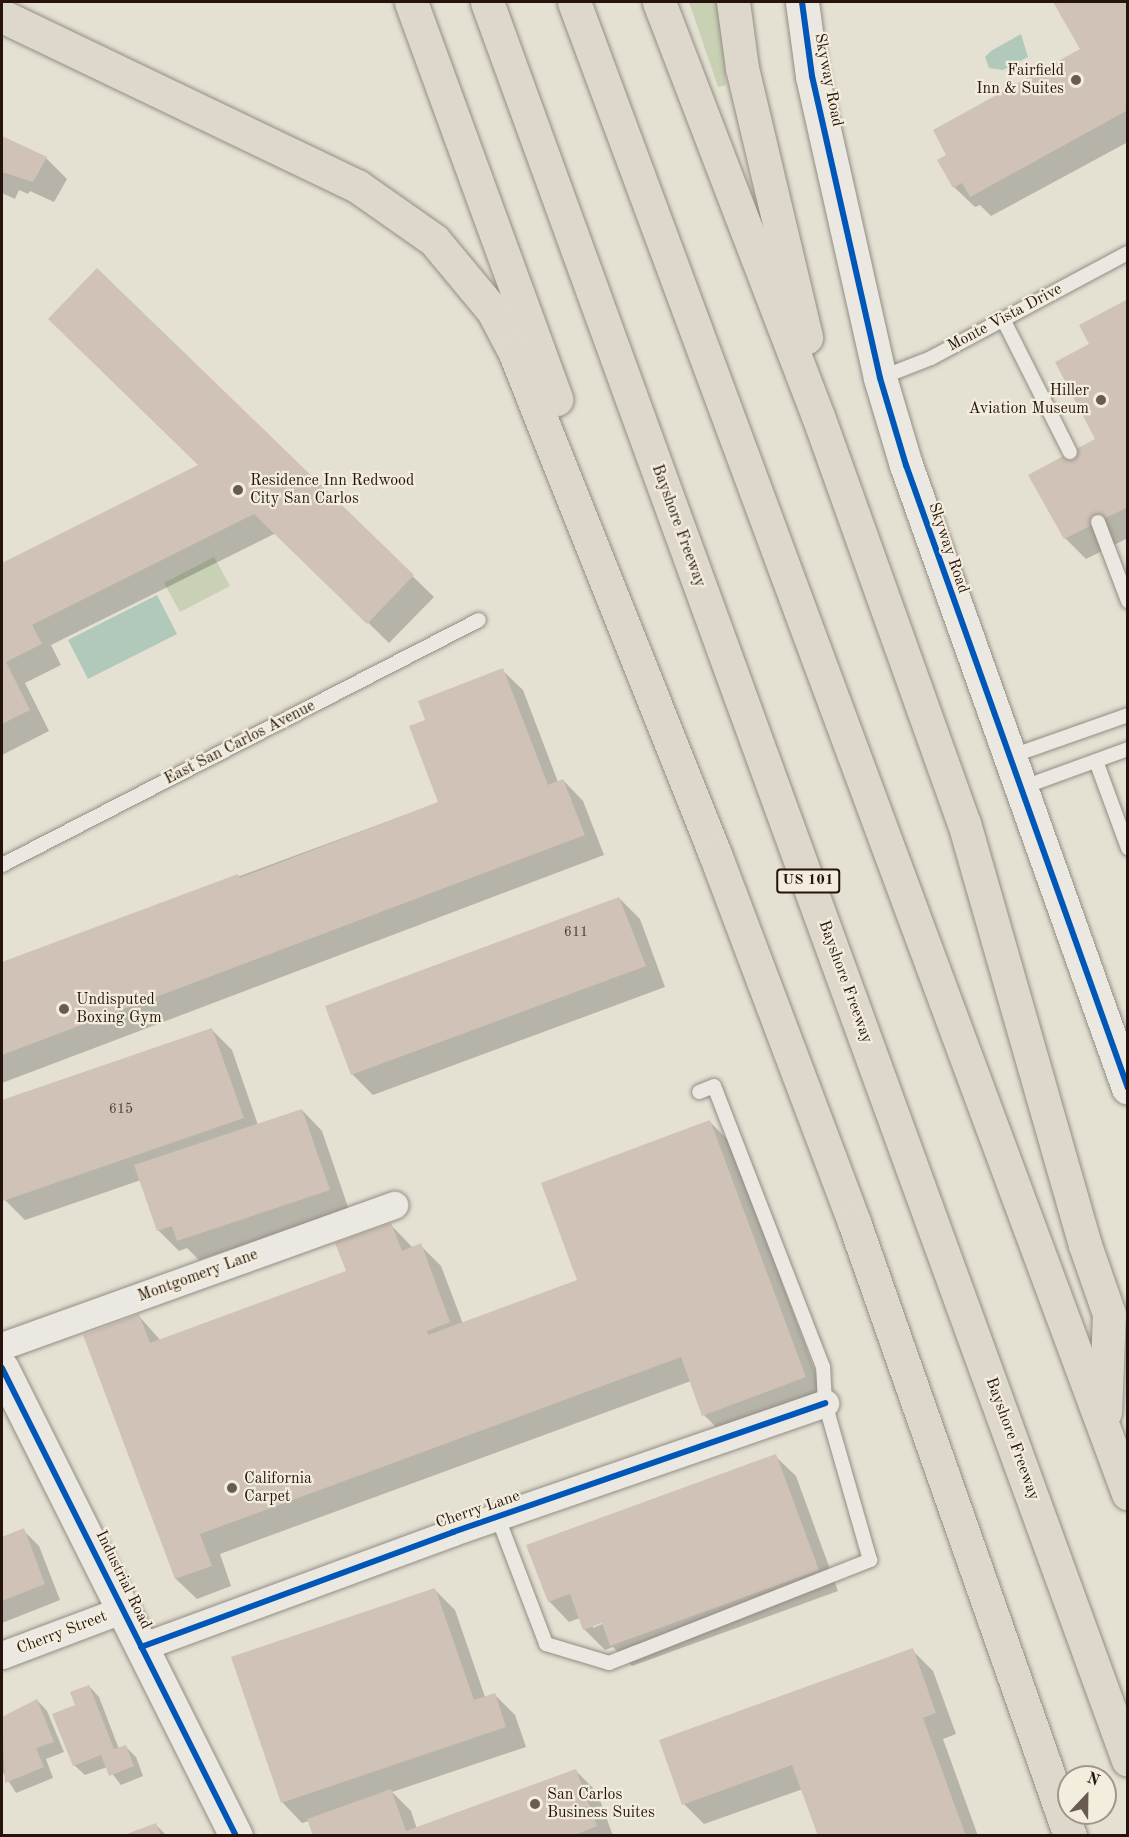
<!DOCTYPE html>
<style>
body{margin:0}
#map{position:relative;width:1129px;height:1837px;overflow:hidden;background:#e4e0d2;font-family:"Old Standard TT",serif}
div>[style]{position:absolute}
[style*='--x']{left:calc(var(--x)*1px);top:calc(var(--y)*1px);width:calc(var(--w)*1px);rotate:calc(var(--a)*1deg)}
.green>*{inset:0;background:#c8d1b4}
.water>*{inset:0;background:#b0c9bb}
.shadow>*{inset:0;background:#0003}
.building>*{inset:0;background:#d0c2b6}
.roads{filter:drop-shadow(0 0 2px #928d84) drop-shadow(0 0 2px #928d84)}
.lane>*{height:14px;margin:-7px;padding:0 7px;transform-origin:7px;border-radius:7px;background:#ebe8e1}
.street>*{height:27px;margin:-13.5px;padding:0 13.5px;transform-origin:13.5px;border-radius:13.5px;background:#ebe8e1}
.secondary>*{height:33px;margin:-16.5px;padding:0 16.5px;transform-origin:16.5px;border-radius:16.5px;background:#ebe8e1}
.highway>*{height:33px;margin:-16.5px;padding:0 16.5px;transform-origin:16.5px;border-radius:16.5px;background:#ded8cc}
.cycleway>*{height:6px;margin:-3px;padding:0 3px;transform-origin:3px;border-radius:3px;background:#0057b8}
.dots>*{width:16px;height:16px;translate:-50% -50%;box-sizing:border-box;border:3px solid #f3eddd;border-radius:50%}
span{translate:-50% -50%;white-space:nowrap;text-align:center;line-height:1.15;-webkit-text-stroke:4.5px #f3eddd;paint-order:stroke}
.number-label{font-size:14px;color:#503f36}
.number-label span{-webkit-text-stroke-width:0}
.shield-label span{padding:2px 4px;background:#f3eddd;border:2px solid;border-radius:4px;-webkit-text-stroke-width:0}
.shield-label{font-size:15px;color:#25130c;font-weight:700}
.poi-label{font-size:16px;color:#25130c}
.right{translate:-100% -50%;text-align:right}
.left{translate:0 -50%;text-align:left}
.street-label{font-size:16px;color:#25130c}
.frame{position:absolute;inset:0;border:3px solid #25130c;pointer-events:none}
.north{position:absolute;left:1057px;top:1765px;width:60px;height:60px;box-sizing:border-box;background:#f3eddd;border:2px solid #a19689;border-radius:50%;rotate:22deg;font-size:16px;font-weight:700;line-height:24px;text-align:center;color:#25130c}
.north::after{content:'';display:block;margin:auto;width:21px;height:27px;background:#685b51;clip-path:polygon(50% 0,100% 100%,50% 72%,0 100%)}
</style>
<div id="map">
<div class="green">
<i style="clip-path:polygon(689px 2px,719px 2px,726px 85px,718px 87px)"></i>
<i style="clip-path:polygon(214px 557px,230px 586px,180px 612px,164px 583px)"></i>
</div>
<div class="water">
<i style="clip-path:polygon(1021px 34px,1028px 57px,1003px 70px,989px 68px,985px 57px,991px 51px)"></i>
<i style="clip-path:polygon(157px 595px,177px 634px,88px 679px,68px 640px)"></i>
</div>
<div class="shadow">
<i style="clip-path:polygon(1055px 2px,1128px 2px,1128px 142px,991px 216px,980px 205px,975px 207px,954px 187px,1082px 50px)"></i>
<i style="clip-path:polygon(2px 138px,46px 158px,67px 179px,54px 202px,30px 191px,28px 194px,19px 190px,15px 199px,2px 193px)"></i>
<i style="clip-path:polygon(97px 270px,434px 597px,389px 643px,276px 533px,51px 645px,61px 665px,25px 683px,49px 731px,2px 755px,2px 565px,201px 466px)"></i>
<i style="clip-path:polygon(1128px 301px,1128px 538px,1086px 559px,1065px 538px,1097px 440px,1091px 344px)"></i>
<i style="clip-path:polygon(502px 670px,523px 690px,558px 782px,563px 780px,583px 801px,604px 855px,2px 1083px,2px 964px,440px 802px,427px 721px)"></i>
<i style="clip-path:polygon(619px 898px,640px 919px,665px 987px,373px 1095px,352px 1074px)"></i>
<i style="clip-path:polygon(212px 1030px,232px 1050px,258px 1125px,302px 1110px,322px 1131px,349px 1210px,199px 1260px,187px 1248px,179px 1251px,158px 1230px,141px 1180px,25px 1220px,5px 1200px,2px 1102px)"></i>
<i style="clip-path:polygon(710px 1122px,730px 1142px,825px 1398px,724px 1435px,704px 1415px,691px 1381px,220px 1554px,231px 1586px,197px 1599px,176px 1579px,85px 1335px,139px 1316px,161px 1341px,347px 1272px,391px 1225px,413px 1248px,420px 1245px,441px 1266px,463px 1324px,579px 1281px)"></i>
<i style="clip-path:polygon(evenodd,775px 1456px,796px 1476px,838px 1591px,632px 1666px,613px 1647px,605px 1650px,584px 1629px,580px 1618px,569px 1622px,549px 1601px,775px 1456px,609px 1621px,593px 1628px,593px 1624px,609px 1621px)"></i>
<i style="clip-path:polygon(23px 1530px,39px 1546px,60px 1600px,2px 1623px,2px 1539px)"></i>
<i style="clip-path:polygon(435px 1590px,455px 1610px,485px 1697px,494px 1694px,515px 1715px,526px 1747px,392px 1792px,411px 1811px,417px 1829px,576px 1771px,597px 1792px,613px 1836px,314px 1836px,309px 1821px,302px 1823px,282px 1802px)"></i>
<i style="clip-path:polygon(912px 1650px,933px 1671px,956px 1734px,943px 1739px,978px 1836px,819px 1836px,803px 1789px,704px 1824px,684px 1804px)"></i>
<i style="clip-path:polygon(89px 1686px,99px 1697px,119px 1749px,125px 1746px,136px 1757px,143px 1776px,121px 1785px,107px 1767px,85px 1775px,74px 1765px)"></i>
<i style="clip-path:polygon(37px 1700px,47px 1711px,64px 1752px,46px 1759px,53px 1778px,16px 1793px,2px 1771px,2px 1718px)"></i>
<i style="clip-path:polygon(156px 1825px,167px 1836px,128px 1836px)"></i>
</div>
<div class="building">
<i style="clip-path:polygon(1053px 2px,1128px 2px,1128px 110px,970px 197px,962px 183px,953px 188px,937px 160px,946px 155px,933px 130px,1080px 49px)"></i>
<i style="clip-path:polygon(2px 136px,47px 157px,33px 182px,2px 172px)"></i>
<i style="clip-path:polygon(97px 268px,414px 575px,367px 624px,254px 514px,32px 625px,42px 644px,6px 662px,30px 710px,2px 724px,2px 563px,198px 465px,48px 319px)"></i>
<i style="clip-path:polygon(1128px 299px,1128px 507px,1064px 539px,1028px 475px,1095px 439px,1055px 362px,1089px 344px,1079px 325px)"></i>
<i style="clip-path:polygon(503px 668px,548px 785px,563px 779px,585px 835px,2px 1055px,2px 962px,238px 874px,240px 878px,438px 802px,409px 726px,425px 720px,418px 701px)"></i>
<i style="clip-path:polygon(619px 897px,646px 966px,351px 1075px,325px 1006px)"></i>
<i style="clip-path:polygon(212px 1028px,244px 1118px,3px 1201px,2px 1100px)"></i>
<i style="clip-path:polygon(302px 1109px,330px 1190px,177px 1241px,172px 1226px,157px 1231px,134px 1165px)"></i>
<i style="clip-path:polygon(710px 1120px,806px 1377px,702px 1416px,681px 1357px,200px 1534px,212px 1566px,175px 1579px,83px 1335px,139px 1314px,150px 1343px,346px 1271px,335px 1243px,391px 1223px,402px 1251px,421px 1243px,450px 1322px,427px 1331px,428px 1335px,577px 1280px,541px 1183px)"></i>
<i style="clip-path:polygon(776px 1454px,819px 1570px,610px 1646px,602px 1623px,583px 1630px,570px 1594px,548px 1602px,526px 1545px)"></i>
<i style="clip-path:polygon(24px 1528px,45px 1584px,2px 1601px,2px 1537px)"></i>
<i style="clip-path:polygon(435px 1588px,474px 1700px,495px 1693px,506px 1727px,281px 1803px,231px 1657px)"></i>
<i style="clip-path:polygon(913px 1648px,936px 1713px,923px 1718px,966px 1836px,818px 1836px,792px 1765px,682px 1805px,659px 1740px)"></i>
<i style="clip-path:polygon(89px 1685px,114px 1749px,126px 1745px,134px 1766px,109px 1776px,101px 1755px,73px 1766px,52px 1714px,75px 1705px,70px 1692px)"></i>
<i style="clip-path:polygon(37px 1699px,54px 1742px,36px 1748px,44px 1767px,5px 1783px,2px 1717px)"></i>
<i style="clip-path:polygon(576px 1769px,597px 1826px,572px 1836px,313px 1836px,307px 1819px,391px 1789px,406px 1831px)"></i>
<i style="clip-path:polygon(156px 1823px,161px 1836px,124px 1836px,124px 1835px)"></i>
</div>
<div class="roads">
<div class="lane">
<i style="--x:1003;--y:319;--w:149;--a:63.3"></i>
<i style="--x:880;--y:378;--w:55;--a:-21.4"></i>
<i style="--x:931;--y:358;--w:223;--a:-28.1"></i>
<i style="--x:1098;--y:522;--w:85;--a:69.2"></i>
<i style="--x:1009;--y:757;--w:126;--a:-19.4"></i>
<i style="--x:1096;--y:761;--w:93;--a:69.8"></i>
<i style="--x:1021;--y:788;--w:114;--a:-20"></i>
<i style="--x:2;--y:865;--w:536;--a:-27.19"></i>
<i style="--x:498;--y:1518;--w:135;--a:69.1"></i>
<i style="--x:546;--y:1644;--w:66;--a:16.8"></i>
<i style="--x:609;--y:1663;--w:281;--a:-21.5"></i>
<i style="--x:870;--y:1560;--w:163;--a:-106"></i>
<i style="--x:825;--y:1403;--w:36;--a:-93"></i>
<i style="--x:823;--y:1367;--w:301;--a:-111.2"></i>
<i style="--x:714;--y:1086;--w:16;--a:158"></i>
</div>
<div class="street">
<i style="--x:2;--y:1346;--w:417;--a:-19.8"></i>
<i style="--x:141;--y:1647;--w:333;--a:-20.2"></i>
<i style="--x:453;--y:1532;--w:394;--a:-19.1"></i>
<i style="--x:2;--y:1655;--w:128;--a:-20.6"></i>
</div>
<div class="secondary">
<i style="--x:802;--y:2;--w:75;--a:82.3"></i>
<i style="--x:812;--y:76;--w:310;--a:77.3"></i>
<i style="--x:880;--y:378;--w:91;--a:73.4"></i>
<i style="--x:906;--y:465;--w:661;--a:70.39"></i>
<i style="--x:2;--y:1368;--w:523;--a:63.43"></i>
</div>
<div class="highway">
<i style="--x:411;--y:2;--w:423;--a:69.9"></i>
<i style="--x:487;--y:2;--w:1871;--a:69.97"></i>
<i style="--x:574;--y:2;--w:1591;--a:69.62"></i>
<i style="--x:659;--y:2;--w:443;--a:69"></i>
<i style="--x:818;--y:416;--w:432;--a:70.3"></i>
<i style="--x:964;--y:823;--w:439;--a:74"></i>
<i style="--x:1085;--y:1245;--w:73;--a:70.8"></i>
<i style="--x:1109;--y:1314;--w:98;--a:92.3"></i>
<i style="--x:733;--y:2;--w:67;--a:82.2"></i>
<i style="--x:742;--y:68;--w:277;--a:76.6"></i>
<i style="--x:2;--y:16;--w:394;--a:25.6"></i>
<i style="--x:357;--y:186;--w:94;--a:35"></i>
<i style="--x:434;--y:240;--w:92;--a:50.3"></i>
<i style="--x:493;--y:311;--w:45;--a:62.3"></i>
<i style="--x:514;--y:351;--w:542;--a:68.22"></i>
<i style="--x:715;--y:854;--w:393;--a:69.3"></i>
<i style="--x:854;--y:1222;--w:651;--a:70.62"></i>
</div>
</div>
<div class="cycleway">
<i style="--x:802;--y:2;--w:75;--a:82.3"></i>
<i style="--x:812;--y:76;--w:310;--a:77.3"></i>
<i style="--x:880;--y:378;--w:91;--a:73.4"></i>
<i style="--x:906;--y:465;--w:661;--a:70.39"></i>
<i style="--x:2;--y:1368;--w:523;--a:63.43"></i>
<i style="--x:141;--y:1647;--w:333;--a:-20.2"></i>
<i style="--x:453;--y:1532;--w:394;--a:-19.1"></i>
</div>
<div class="dots">
<i style="left:1076px;top:80px;background:#685b51"></i>
<i style="left:1101px;top:400px;background:#685b51"></i>
<i style="left:238px;top:490px;background:#685b51"></i>
<i style="left:64px;top:1009px;background:#685b51"></i>
<i style="left:232px;top:1488px;background:#685b51"></i>
<i style="left:535px;top:1804px;background:#685b51"></i>
</div>
<div class="number-label">
<span style="left:576px;top:932px">611</span>
<span style="left:121px;top:1109px">615</span>
</div>
<div class="shield-label">
<span style="left:808px;top:881px">US 101</span>
</div>
<div class="poi-label">
<span class="right" style="left:1064px;top:80px">Fairfield<br>Inn &amp; Suites</span>
<span class="right" style="left:1089px;top:400px">Hiller<br>Aviation Museum</span>
<span class="left" style="left:250px;top:490px">Residence Inn Redwood<br>City San Carlos</span>
<span class="left" style="left:76px;top:1009px">Undisputed<br>Boxing Gym</span>
<span class="left" style="left:244px;top:1488px">California<br>Carpet</span>
<span class="left" style="left:547px;top:1804px">San Carlos<br>Business Suites</span>
</div>
<div class="street-label">
<span style="left:828px;top:80px;rotate:79deg">Skyway Road</span>
<span style="left:1005px;top:318px;rotate:-28deg">Monte Vista Drive</span>
<span style="left:678px;top:526px;rotate:70deg">Bayshore Freeway</span>
<span style="left:948px;top:548px;rotate:71deg">Skyway Road</span>
<span style="left:240px;top:743px;rotate:-27deg">East San Carlos Avenue</span>
<span style="left:845px;top:982px;rotate:70deg">Bayshore Freeway</span>
<span style="left:198px;top:1276px;rotate:-20deg">Montgomery Lane</span>
<span style="left:1012px;top:1439px;rotate:70deg">Bayshore Freeway</span>
<span style="left:478px;top:1510px;rotate:-19deg">Cherry Lane</span>
<span style="left:123px;top:1580px;rotate:64deg">Industrial Road</span>
<span style="left:62px;top:1633px;rotate:-21deg">Cherry Street</span>
</div>
<div class="frame"></div>
<div class="north">N</div>
</div>
